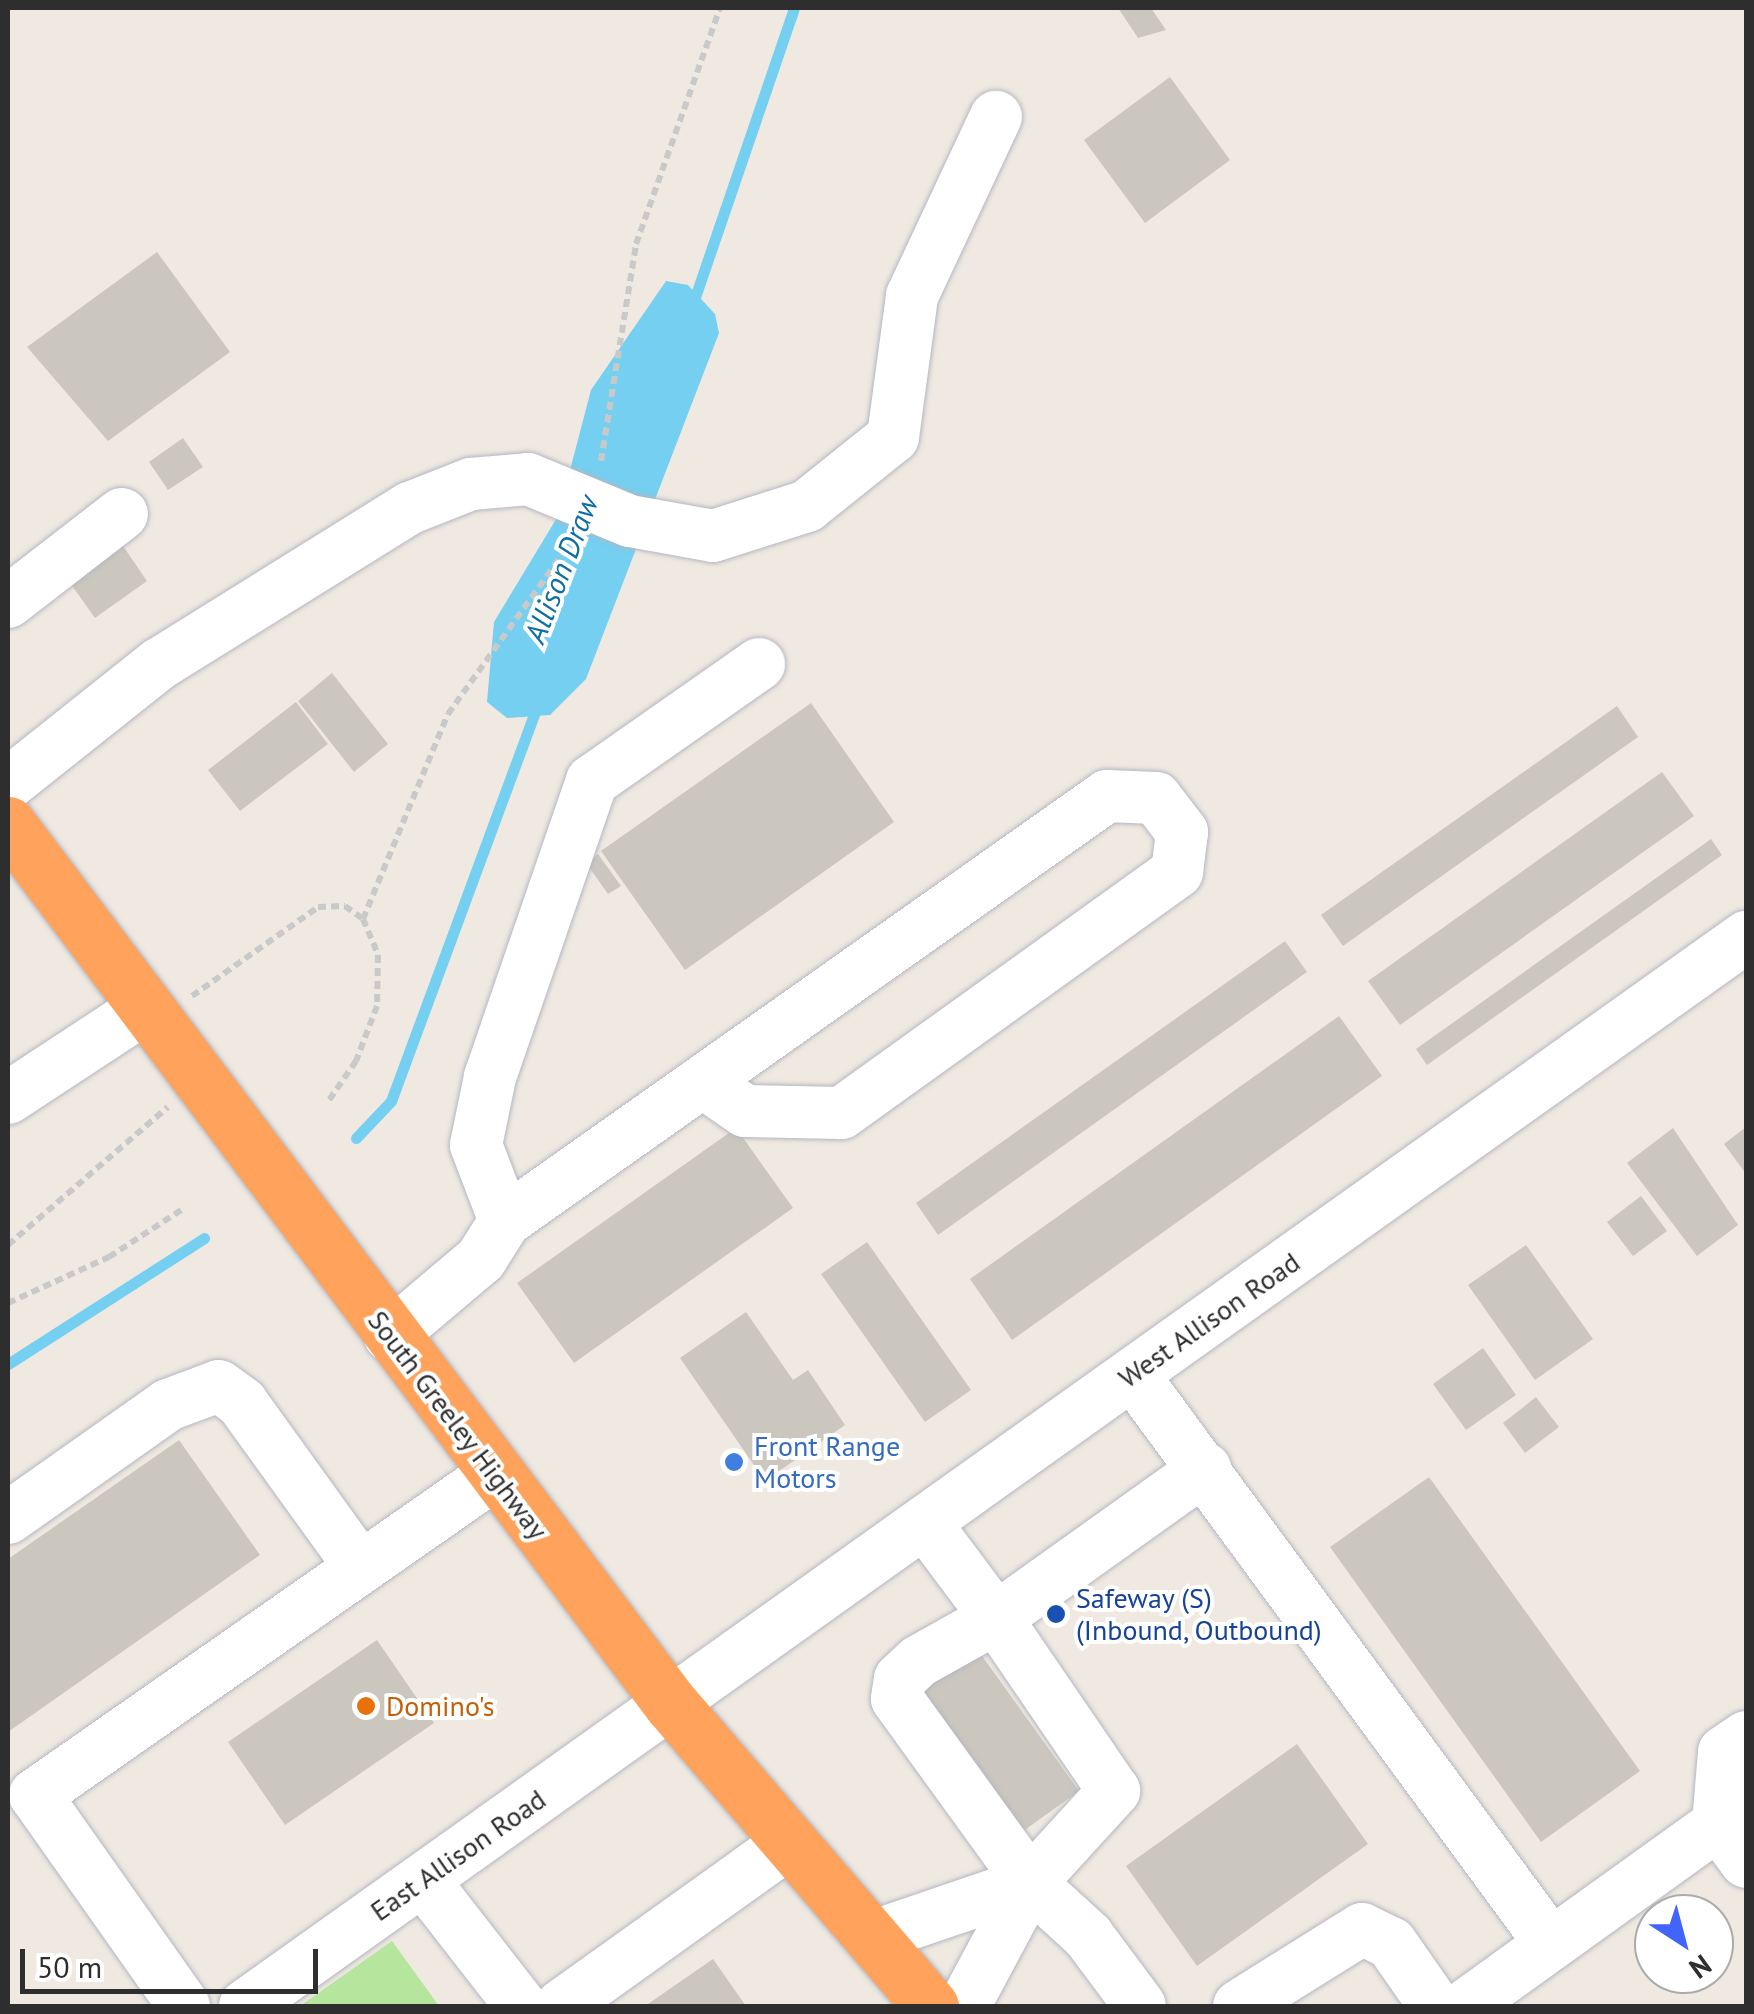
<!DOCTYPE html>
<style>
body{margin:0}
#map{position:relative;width:1754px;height:2014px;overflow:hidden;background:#efe9e1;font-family:"PT Sans",sans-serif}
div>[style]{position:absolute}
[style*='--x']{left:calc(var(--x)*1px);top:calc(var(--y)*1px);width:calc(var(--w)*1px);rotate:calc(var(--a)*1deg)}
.green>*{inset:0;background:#b6e59e}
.water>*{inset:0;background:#75cff0}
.stream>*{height:11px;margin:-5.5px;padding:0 5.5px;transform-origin:5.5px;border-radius:5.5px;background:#75cff0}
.building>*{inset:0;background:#cbc7bf}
.path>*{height:6px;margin-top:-3px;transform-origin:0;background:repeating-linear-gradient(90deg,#c9c9c9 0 8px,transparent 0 13px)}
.roads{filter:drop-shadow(0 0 2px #b4b7c1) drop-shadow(0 0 2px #b4b7c1)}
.minor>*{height:52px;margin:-26px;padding:0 26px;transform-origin:26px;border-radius:26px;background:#fff}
.highway>*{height:55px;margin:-27.5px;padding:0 27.5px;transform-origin:27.5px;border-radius:27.5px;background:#ffa35c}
.dots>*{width:28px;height:28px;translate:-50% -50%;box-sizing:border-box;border:5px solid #fff;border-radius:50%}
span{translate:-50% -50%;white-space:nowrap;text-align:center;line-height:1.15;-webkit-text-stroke:8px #fff;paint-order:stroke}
.street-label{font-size:28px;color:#2e2e2e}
.shop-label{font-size:28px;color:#366cbe}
.left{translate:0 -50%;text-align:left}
.transit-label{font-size:28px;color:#164399}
.food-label{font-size:28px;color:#c56008}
.water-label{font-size:30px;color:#0d6fa3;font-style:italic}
.frame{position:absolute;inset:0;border:10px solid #2e2e2e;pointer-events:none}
.north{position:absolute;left:1634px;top:1894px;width:100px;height:100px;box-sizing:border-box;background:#fff;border:2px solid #ababab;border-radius:50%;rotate:144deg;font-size:28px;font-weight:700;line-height:40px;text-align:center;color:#2e2e2e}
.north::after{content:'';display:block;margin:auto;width:35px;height:45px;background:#4264fb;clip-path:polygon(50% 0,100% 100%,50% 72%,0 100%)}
.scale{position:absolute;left:20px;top:1949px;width:298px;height:45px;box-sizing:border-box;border:5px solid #2e2e2e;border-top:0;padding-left:12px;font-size:30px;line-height:35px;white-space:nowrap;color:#2e2e2e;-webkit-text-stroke:8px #fff;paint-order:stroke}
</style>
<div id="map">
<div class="green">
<i style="clip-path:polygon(392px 1941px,439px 2006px,300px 2006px)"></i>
</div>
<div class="water">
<i style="clip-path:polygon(666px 281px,688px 285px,715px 314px,719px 333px,586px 679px,550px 715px,507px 718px,487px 702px,494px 622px,558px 516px,591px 390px)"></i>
</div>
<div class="stream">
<i style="--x:692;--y:306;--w:315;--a:-71.1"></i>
<i style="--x:356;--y:1138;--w:51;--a:-46.6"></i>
<i style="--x:391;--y:1101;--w:427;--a:-69.7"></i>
<i style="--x:8;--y:1364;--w:233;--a:-32.7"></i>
</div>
<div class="building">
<i style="clip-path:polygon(1118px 8px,1151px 8px,1166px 30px,1138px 38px)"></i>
<i style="clip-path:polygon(1170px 77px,1230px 160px,1145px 223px,1084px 140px)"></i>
<i style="clip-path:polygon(157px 252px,230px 352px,108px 441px,27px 347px)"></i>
<i style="clip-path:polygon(183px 438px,203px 467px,168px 490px,149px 462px)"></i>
<i style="clip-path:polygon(121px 543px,147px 581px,95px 618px,68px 580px)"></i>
<i style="clip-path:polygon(332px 673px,388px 744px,354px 772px,298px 701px)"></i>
<i style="clip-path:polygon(296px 702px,328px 744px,240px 811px,208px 770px)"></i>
<i style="clip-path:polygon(811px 703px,894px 822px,685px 970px,601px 851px)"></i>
<i style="clip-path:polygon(1617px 706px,1638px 737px,1343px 946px,1321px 915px)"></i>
<i style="clip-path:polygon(1662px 772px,1694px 816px,1400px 1025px,1368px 981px)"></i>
<i style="clip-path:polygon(1711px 839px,1722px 855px,1427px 1065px,1416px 1049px)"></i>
<i style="clip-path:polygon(598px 854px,621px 886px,608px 894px,586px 863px)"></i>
<i style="clip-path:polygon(1285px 941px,1307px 972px,938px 1235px,916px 1203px)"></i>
<i style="clip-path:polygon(1339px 1016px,1382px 1076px,1012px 1340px,970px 1279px)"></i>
<i style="clip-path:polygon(1746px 1127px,1746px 1174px,1724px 1144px)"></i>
<i style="clip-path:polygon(736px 1128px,793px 1208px,574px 1363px,517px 1283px)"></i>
<i style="clip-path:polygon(1673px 1128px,1738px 1225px,1697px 1256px,1627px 1163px)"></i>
<i style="clip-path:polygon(1641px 1196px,1667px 1231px,1633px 1256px,1607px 1222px)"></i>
<i style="clip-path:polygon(867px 1242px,971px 1390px,925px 1422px,821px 1274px)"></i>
<i style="clip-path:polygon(1526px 1245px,1593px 1339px,1535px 1380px,1468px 1285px)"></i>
<i style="clip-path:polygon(746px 1312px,793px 1380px,808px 1370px,845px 1425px,765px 1481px,680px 1358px)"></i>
<i style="clip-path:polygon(1483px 1348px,1516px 1395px,1466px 1430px,1433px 1384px)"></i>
<i style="clip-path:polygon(1536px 1397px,1559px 1427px,1525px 1453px,1503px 1423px)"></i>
<i style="clip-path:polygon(179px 1440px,260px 1555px,8px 1732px,8px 1559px)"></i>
<i style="clip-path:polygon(1429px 1477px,1640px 1771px,1541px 1842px,1330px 1547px)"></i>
<i style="clip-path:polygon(377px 1640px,434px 1723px,285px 1825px,228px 1742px)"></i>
<i style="clip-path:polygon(977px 1649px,1079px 1791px,1015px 1837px,912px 1695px)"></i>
<i style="clip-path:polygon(1297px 1744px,1368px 1844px,1197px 1966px,1126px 1866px)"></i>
<i style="clip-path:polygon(713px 1959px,746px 2006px,645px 2006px)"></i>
</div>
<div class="path">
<i style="--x:601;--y:461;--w:220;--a:-80.8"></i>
<i style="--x:636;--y:244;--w:251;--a:-70.4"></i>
<i style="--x:363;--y:919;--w:222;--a:-67.5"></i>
<i style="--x:448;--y:714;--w:211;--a:-54.4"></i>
<i style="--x:192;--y:996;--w:154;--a:-35.2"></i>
<i style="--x:318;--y:907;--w:27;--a:-2"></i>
<i style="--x:345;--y:906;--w:22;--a:36"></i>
<i style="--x:363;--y:919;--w:39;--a:67"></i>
<i style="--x:378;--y:955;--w:51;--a:91.1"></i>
<i style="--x:377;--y:1006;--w:59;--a:110.9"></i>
<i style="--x:356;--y:1061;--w:51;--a:124.6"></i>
<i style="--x:8;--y:1245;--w:211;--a:-40.8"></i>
<i style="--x:8;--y:1303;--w:111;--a:-24.5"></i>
<i style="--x:109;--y:1257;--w:88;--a:-33"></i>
</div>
<div class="roads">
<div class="minor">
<i style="--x:8;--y:602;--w:144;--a:-37.7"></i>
<i style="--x:8;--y:784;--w:193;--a:-38.5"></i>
<i style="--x:159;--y:664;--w:296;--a:-31.9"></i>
<i style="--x:410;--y:508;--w:66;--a:-21.5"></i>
<i style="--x:471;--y:484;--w:57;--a:-5"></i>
<i style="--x:528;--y:479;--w:110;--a:22.4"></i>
<i style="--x:630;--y:521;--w:84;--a:10.2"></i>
<i style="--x:713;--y:536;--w:99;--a:-17.7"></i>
<i style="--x:807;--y:506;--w:110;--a:-38.7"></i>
<i style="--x:893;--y:437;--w:142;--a:-82.3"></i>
<i style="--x:912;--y:296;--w:198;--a:-64.9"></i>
<i style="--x:8;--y:1098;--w:164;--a:-33.3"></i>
<i style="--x:505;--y:1221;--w:81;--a:-110.9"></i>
<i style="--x:476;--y:1145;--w:69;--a:-78.4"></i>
<i style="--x:490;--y:1077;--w:313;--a:-71"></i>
<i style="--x:592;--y:781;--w:204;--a:-35"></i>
<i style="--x:390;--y:1336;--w:119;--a:-40.2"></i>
<i style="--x:481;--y:1259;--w:45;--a:-57.7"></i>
<i style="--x:505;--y:1221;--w:737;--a:-35.22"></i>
<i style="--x:1107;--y:796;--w:49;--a:2.3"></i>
<i style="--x:1156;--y:798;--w:43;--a:52.6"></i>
<i style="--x:1182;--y:832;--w:40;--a:97.1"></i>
<i style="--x:1177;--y:872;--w:413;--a:144.3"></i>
<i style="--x:841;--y:1113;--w:96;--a:-178.8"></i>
<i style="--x:745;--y:1111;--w:51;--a:-145.4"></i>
<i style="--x:1133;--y:1375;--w:706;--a:53.7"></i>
<i style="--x:8;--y:1518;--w:196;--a:-35.2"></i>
<i style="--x:168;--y:1405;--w:54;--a:-20.4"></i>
<i style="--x:219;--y:1386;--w:29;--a:36"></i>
<i style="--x:242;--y:1403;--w:203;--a:54.2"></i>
<i style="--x:925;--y:1523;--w:119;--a:53.2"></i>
<i style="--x:996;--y:1618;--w:88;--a:150.8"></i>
<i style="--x:919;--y:1661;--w:26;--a:137"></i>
<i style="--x:900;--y:1679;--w:20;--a:99"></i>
<i style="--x:897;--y:1699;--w:227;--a:54.1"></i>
<i style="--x:1030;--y:1883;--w:125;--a:-47.6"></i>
<i style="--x:1114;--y:1791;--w:209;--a:-124.3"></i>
<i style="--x:996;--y:1618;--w:257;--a:-35.5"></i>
<i style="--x:1718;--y:1824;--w:72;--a:-85.2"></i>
<i style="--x:1724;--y:1752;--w:27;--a:-34"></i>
<i style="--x:423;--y:1880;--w:160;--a:52.1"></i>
<i style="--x:1030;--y:1883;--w:79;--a:42.4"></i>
<i style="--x:1088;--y:1936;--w:87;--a:53.4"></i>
<i style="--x:871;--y:1937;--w:168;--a:-18.8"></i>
<i style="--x:1030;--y:1883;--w:140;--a:118.2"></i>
<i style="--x:184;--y:2006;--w:258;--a:-125.2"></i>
<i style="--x:35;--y:1795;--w:561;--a:-34.91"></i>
<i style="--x:245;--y:2006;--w:1843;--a:-35.46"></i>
<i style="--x:561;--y:2006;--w:280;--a:-35.6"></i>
<i style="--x:1239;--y:2006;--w:145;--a:-32"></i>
<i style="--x:1362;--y:1929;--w:32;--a:26"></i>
<i style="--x:1391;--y:1943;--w:77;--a:55.1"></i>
<i style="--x:1465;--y:2006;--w:312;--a:-35.7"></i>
<i style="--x:1718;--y:1824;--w:47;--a:53.6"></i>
</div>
<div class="highway">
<i style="--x:8;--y:824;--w:1102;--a:53.01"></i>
<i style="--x:671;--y:1704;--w:399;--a:49.3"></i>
</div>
</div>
<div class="dots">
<i style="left:734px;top:1462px;background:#3f7fe0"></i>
<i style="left:1056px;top:1614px;background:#1a4fb4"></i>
<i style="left:366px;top:1706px;background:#e8710a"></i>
</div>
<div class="street-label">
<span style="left:1209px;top:1320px;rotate:-35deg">West Allison Road</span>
<span style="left:458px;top:1425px;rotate:53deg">South Greeley Highway</span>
<span style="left:458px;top:1855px;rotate:-35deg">East Allison Road</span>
</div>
<div class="shop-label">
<span class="left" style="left:754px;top:1462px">Front Range<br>Motors</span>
</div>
<div class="transit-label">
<span class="left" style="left:1076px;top:1614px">Safeway (S)<br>(Inbound, Outbound)</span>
</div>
<div class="food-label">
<span class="left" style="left:386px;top:1706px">Domino's</span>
</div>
<div class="water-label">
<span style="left:561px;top:569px;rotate:-69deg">Allison Draw</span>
</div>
<div class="frame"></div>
<div class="north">N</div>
<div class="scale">50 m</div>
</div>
